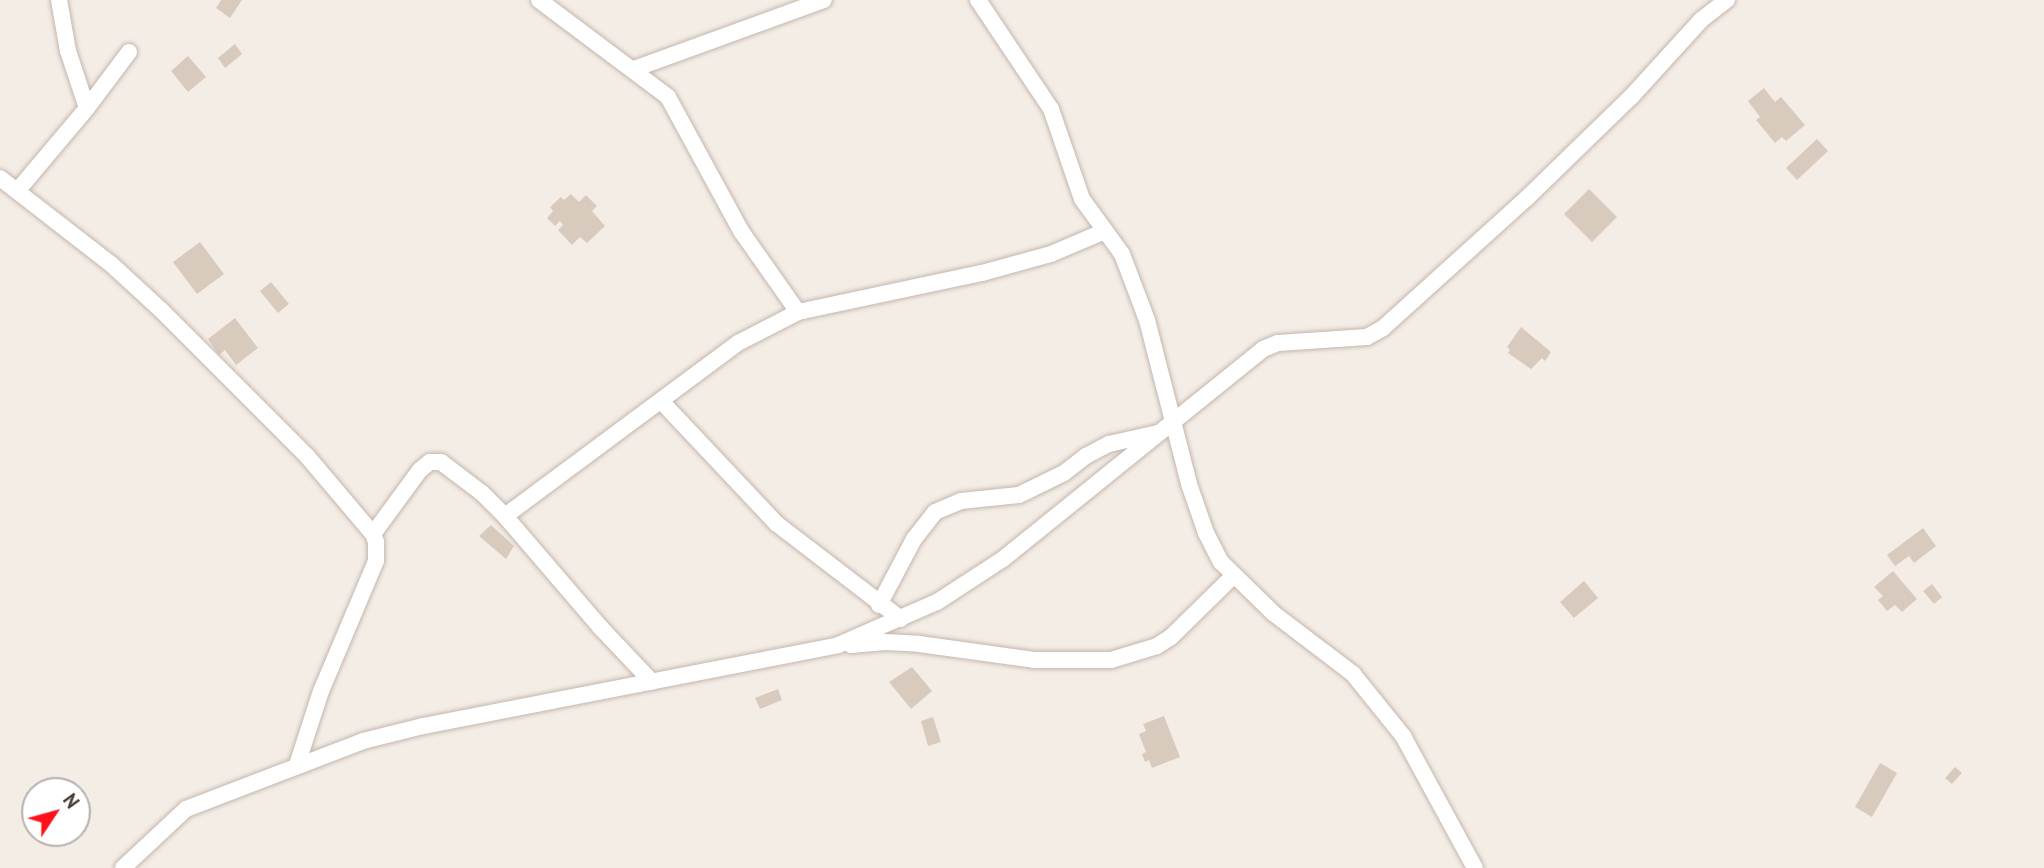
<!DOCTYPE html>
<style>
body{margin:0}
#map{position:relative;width:2044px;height:868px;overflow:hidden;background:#f4ede6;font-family:"PT Sans",sans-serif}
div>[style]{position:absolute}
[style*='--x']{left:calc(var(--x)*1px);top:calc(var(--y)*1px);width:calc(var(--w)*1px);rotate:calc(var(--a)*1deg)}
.building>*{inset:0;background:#d9cabe}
.roads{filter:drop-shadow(0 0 2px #c3b6ac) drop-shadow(0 0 2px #c3b6ac)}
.street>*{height:16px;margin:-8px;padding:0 8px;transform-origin:8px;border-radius:8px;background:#fff}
span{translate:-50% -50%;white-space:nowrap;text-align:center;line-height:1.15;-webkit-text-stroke:7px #fff;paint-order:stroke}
.north{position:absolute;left:21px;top:777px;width:70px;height:70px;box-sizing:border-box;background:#fff;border:2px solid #b5b1ae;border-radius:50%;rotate:54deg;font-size:19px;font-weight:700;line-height:28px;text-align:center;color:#473d35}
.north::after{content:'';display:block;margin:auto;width:24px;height:32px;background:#ff1219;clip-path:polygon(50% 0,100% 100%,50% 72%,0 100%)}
</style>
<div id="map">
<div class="building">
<i style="clip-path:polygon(221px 0,242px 0,230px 18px,216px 8px)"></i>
<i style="clip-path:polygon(235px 44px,242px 54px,225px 68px,218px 58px)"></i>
<i style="clip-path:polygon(188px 56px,206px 77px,188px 92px,171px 71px)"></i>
<i style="clip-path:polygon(1764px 88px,1775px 102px,1781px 97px,1805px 125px,1786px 141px,1782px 137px,1775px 143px,1756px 120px,1760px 117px,1748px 101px)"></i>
<i style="clip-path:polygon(1817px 139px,1828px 151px,1797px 180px,1786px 168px)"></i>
<i style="clip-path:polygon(1589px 189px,1617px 217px,1592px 242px,1564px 214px)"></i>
<i style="clip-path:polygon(571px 194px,579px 202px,586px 195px,597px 206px,592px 211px,605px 226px,587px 243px,580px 237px,572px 245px,558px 230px,563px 225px,560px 221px,555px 226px,547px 218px,553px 211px,550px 207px,561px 197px,564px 200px)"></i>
<i style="clip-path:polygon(200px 242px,224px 274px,197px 294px,173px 262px)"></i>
<i style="clip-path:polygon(271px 282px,289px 304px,278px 313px,260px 291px)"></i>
<i style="clip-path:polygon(235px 318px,258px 348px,236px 365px,225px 350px,219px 355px,208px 339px)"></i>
<i style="clip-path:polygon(1521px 327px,1551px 352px,1545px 361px,1542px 358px,1531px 369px,1508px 353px,1510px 350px,1507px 347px)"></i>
<i style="clip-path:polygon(491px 525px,514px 546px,506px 559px,479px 536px)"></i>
<i style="clip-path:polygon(1923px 528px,1936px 546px,1914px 563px,1909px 556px,1895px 566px,1887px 555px)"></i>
<i style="clip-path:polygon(1893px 571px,1917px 599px,1902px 612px,1895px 605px,1887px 611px,1878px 600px,1883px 596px,1874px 587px)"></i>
<i style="clip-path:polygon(1584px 581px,1598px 598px,1574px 618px,1560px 602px)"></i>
<i style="clip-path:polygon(1932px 584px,1942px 597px,1934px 604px,1923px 591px)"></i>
<i style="clip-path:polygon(912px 667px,932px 691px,911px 709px,889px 682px)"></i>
<i style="clip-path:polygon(778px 689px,782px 700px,760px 709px,755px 698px)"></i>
<i style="clip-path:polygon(1164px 716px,1180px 757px,1152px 768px,1149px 760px,1145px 762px,1142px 754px,1146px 752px,1139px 734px,1146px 731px,1143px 724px)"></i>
<i style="clip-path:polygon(933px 717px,941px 742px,928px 746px,921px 721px)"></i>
<i style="clip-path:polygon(1880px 763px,1897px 773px,1872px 817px,1855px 807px)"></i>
<i style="clip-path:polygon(1955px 767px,1962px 773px,1952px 784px,1945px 778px)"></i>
</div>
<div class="roads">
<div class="street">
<i style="--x:59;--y:0;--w:52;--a:80"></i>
<i style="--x:68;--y:51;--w:60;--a:71.6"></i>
<i style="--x:539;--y:0;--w:161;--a:36.9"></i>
<i style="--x:668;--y:97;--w:153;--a:61.4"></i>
<i style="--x:741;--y:231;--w:99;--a:54.9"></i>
<i style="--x:798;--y:312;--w:188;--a:-12"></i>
<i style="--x:982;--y:273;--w:72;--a:-15.4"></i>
<i style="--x:1051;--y:254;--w:59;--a:-23.1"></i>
<i style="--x:978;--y:0;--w:131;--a:56.2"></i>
<i style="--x:1051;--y:109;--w:95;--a:71"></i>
<i style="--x:1082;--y:199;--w:68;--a:54"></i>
<i style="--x:1122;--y:254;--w:71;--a:69.3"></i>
<i style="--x:1147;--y:320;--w:169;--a:75.6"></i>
<i style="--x:1189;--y:484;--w:52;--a:70.9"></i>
<i style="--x:1206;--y:533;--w:33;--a:63"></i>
<i style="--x:1221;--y:562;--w:73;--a:44.4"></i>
<i style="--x:1273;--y:613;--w:101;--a:37.3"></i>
<i style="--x:1353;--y:674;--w:80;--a:51.1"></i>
<i style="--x:1403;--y:736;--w:150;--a:61.4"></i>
<i style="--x:634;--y:69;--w:202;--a:-20"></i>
<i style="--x:0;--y:178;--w:140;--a:37.8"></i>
<i style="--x:111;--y:264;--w:68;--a:42.6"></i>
<i style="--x:161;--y:310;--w:206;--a:45"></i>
<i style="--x:307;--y:456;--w:102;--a:49.8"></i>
<i style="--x:373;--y:534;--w:9;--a:69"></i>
<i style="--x:376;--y:542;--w:19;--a:90"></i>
<i style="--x:376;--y:561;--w:141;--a:112.9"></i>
<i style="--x:321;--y:691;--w:78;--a:108"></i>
<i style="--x:18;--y:190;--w:107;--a:-49.9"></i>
<i style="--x:87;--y:108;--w:70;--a:-53.1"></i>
<i style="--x:661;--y:401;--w:169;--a:46.7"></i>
<i style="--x:777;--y:524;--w:156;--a:37.5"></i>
<i style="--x:505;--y:516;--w:290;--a:-36.6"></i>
<i style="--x:738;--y:343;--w:68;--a:-27.3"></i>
<i style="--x:373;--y:534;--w:79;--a:-53.7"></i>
<i style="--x:420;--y:470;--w:13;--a:-39"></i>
<i style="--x:430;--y:462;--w:11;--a:0"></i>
<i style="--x:441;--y:462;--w:51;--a:37.1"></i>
<i style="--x:482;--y:493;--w:33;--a:45"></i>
<i style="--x:505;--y:516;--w:148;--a:49.4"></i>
<i style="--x:601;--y:628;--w:74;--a:46.6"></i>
<i style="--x:879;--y:605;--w:75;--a:-62.1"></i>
<i style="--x:914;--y:539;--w:34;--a:-52"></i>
<i style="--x:935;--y:512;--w:28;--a:-23"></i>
<i style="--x:961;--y:501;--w:58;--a:-5.9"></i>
<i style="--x:1019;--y:495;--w:50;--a:-26.1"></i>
<i style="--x:1064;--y:473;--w:28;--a:-38"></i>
<i style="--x:1086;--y:456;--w:26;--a:-28"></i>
<i style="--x:1109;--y:444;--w:50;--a:-12.7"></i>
<i style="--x:851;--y:645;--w:34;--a:-5"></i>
<i style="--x:885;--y:642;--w:34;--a:3"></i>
<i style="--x:919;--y:644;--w:116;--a:7.9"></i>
<i style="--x:1034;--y:660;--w:77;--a:0"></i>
<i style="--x:1111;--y:660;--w:48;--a:-16.9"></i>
<i style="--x:1157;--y:646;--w:17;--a:-33"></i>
<i style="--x:1171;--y:637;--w:87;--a:-44.5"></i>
<i style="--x:123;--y:868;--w:86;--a:-43.1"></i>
<i style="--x:186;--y:809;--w:190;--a:-21"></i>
<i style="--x:363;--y:741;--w:62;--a:-14"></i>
<i style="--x:423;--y:726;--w:423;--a:-11"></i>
<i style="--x:838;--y:645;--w:108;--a:-23.5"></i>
<i style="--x:937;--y:602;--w:79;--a:-33.1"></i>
<i style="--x:1003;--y:559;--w:334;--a:-38.9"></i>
<i style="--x:1263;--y:349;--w:16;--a:-22"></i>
<i style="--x:1278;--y:343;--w:89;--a:-3.9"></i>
<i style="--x:1367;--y:337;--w:18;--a:-29"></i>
<i style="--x:1383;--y:328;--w:195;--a:-42.1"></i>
<i style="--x:1528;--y:197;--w:144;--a:-44.2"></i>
<i style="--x:1631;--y:97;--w:104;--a:-47.7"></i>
<i style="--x:1701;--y:20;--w:33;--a:-38"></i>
</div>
</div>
<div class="north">N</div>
</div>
